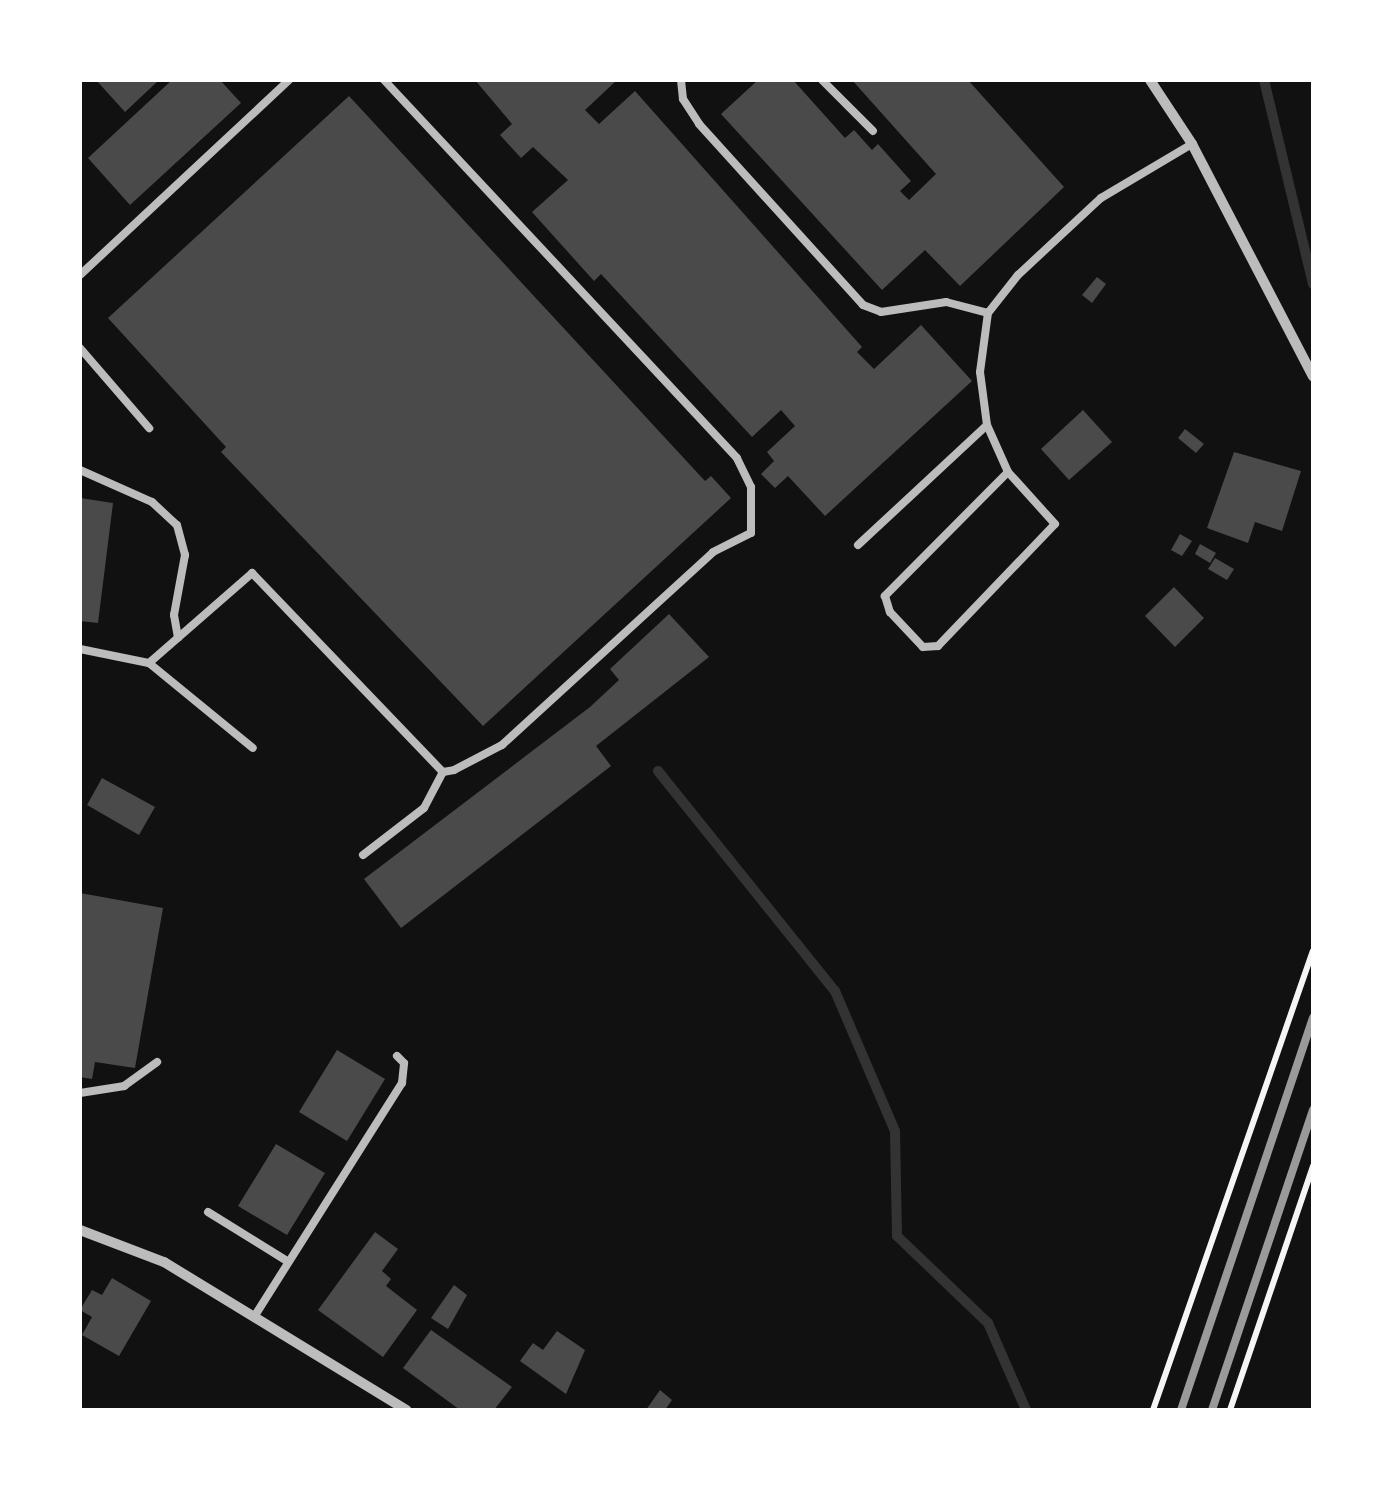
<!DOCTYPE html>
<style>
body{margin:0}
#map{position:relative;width:1393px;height:1490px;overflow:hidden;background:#111;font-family:Roboto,sans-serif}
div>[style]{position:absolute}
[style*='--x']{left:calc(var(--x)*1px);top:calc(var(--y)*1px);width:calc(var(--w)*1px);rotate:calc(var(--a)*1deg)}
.stream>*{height:10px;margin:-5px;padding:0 5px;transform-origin:5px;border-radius:5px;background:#333}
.building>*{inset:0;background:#4a4a4a}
.path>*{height:6px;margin:-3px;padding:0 3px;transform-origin:3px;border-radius:3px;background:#f5f5f5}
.service>*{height:8px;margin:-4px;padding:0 4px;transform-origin:4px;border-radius:4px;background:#bcbcbc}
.minor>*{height:10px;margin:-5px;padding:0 5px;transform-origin:5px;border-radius:5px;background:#bcbcbc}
.rail>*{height:8px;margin:-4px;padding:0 4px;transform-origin:4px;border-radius:4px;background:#9a9a9a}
span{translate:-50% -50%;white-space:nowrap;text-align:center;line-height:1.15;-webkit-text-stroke:8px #fff;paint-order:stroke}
.frame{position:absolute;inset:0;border:82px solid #fff;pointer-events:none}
</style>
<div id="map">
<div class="stream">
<i style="--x:1264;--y:80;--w:210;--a:76.5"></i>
<i style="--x:658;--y:771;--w:282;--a:51.2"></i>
<i style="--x:835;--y:991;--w:152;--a:66.8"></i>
<i style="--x:895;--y:1131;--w:105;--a:88.9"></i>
<i style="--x:897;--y:1236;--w:126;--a:43.7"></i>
<i style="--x:988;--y:1323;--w:95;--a:66.4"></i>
</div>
<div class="building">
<i style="clip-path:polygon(96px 80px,159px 80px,125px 112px)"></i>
<i style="clip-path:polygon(172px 80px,220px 80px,241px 103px,130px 205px,88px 158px)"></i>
<i style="clip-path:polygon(475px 80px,617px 80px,585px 110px,599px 124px,635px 91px,862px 347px,857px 352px,874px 369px,921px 325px,972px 381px,825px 516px,788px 476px,775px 488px,761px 474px,774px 461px,767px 452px,795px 426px,781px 410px,752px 437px,601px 274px,594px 281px,532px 212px,568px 180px,533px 147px,521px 158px,500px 135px,512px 124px)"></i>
<i style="clip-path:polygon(758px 80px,793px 80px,845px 138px,854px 130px,872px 150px,878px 144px,911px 181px,900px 191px,909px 200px,936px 174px,852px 80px,968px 80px,1064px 187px,960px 286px,925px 250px,882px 290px,721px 114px)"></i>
<i style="clip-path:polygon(349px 96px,705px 481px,711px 476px,731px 498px,483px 726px,221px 452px,226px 447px,108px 318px)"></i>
<i style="clip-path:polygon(1097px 277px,1106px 284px,1092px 303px,1082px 295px)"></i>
<i style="clip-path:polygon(1083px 410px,1112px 442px,1069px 480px,1041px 449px)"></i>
<i style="clip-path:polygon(1185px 429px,1204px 444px,1196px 453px,1178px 438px)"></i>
<i style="clip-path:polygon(1234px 452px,1301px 471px,1282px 531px,1255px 522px,1248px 543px,1207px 528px)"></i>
<i style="clip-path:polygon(80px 498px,113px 503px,98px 623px,80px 621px)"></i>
<i style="clip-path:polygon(1180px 534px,1192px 541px,1182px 556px,1171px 550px)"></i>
<i style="clip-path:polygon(1200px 544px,1216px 553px,1210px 563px,1195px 554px)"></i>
<i style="clip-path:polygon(1215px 558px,1234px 569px,1227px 580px,1208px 569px)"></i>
<i style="clip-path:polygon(1174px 587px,1204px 618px,1175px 647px,1145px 616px)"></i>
<i style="clip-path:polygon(669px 614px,709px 657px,596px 746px,611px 766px,401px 928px,364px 879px,590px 707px,619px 680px,610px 669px)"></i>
<i style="clip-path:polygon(102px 778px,155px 807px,139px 835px,87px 805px)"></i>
<i style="clip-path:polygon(80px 893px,163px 908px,135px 1068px,95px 1062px,92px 1079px,80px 1077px)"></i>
<i style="clip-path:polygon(337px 1050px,385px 1079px,347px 1141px,299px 1112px)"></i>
<i style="clip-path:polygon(276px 1144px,325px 1173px,287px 1235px,238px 1206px)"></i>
<i style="clip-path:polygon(375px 1232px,398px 1249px,382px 1271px,391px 1279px,386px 1286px,417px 1310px,383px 1357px,318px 1310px)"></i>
<i style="clip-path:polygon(112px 1278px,151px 1301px,119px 1356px,82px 1335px,92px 1317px,80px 1310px,92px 1290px,102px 1295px)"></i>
<i style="clip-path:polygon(454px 1285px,467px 1295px,448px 1329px,431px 1318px)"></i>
<i style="clip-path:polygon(431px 1330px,512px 1387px,494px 1410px,460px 1410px,403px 1368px)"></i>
<i style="clip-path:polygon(557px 1331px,585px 1350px,566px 1394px,520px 1361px,533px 1343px,543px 1350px)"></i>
<i style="clip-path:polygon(660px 1390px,672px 1400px,665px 1410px,646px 1410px)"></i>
</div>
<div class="path">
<i style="--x:1153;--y:1410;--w:486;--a:-70.8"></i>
<i style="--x:1230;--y:1410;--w:258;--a:-71.2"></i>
</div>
<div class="service">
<i style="--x:681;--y:80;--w:19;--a:84"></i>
<i style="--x:683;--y:99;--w:30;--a:57"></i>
<i style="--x:699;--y:124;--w:244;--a:47.8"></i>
<i style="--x:863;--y:305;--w:19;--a:21"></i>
<i style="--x:881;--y:312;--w:66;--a:-8.7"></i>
<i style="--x:946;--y:302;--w:43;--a:14.7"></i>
<i style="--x:822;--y:80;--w:72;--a:45"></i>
<i style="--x:80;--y:275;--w:286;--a:-43"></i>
<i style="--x:80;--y:348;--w:106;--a:49.2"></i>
<i style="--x:80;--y:470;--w:79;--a:24"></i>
<i style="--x:152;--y:502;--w:34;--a:43"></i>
<i style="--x:177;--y:525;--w:31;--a:75"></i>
<i style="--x:185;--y:555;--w:61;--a:100.4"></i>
<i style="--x:174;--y:615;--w:23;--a:80"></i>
<i style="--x:1008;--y:472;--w:175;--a:134.8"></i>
<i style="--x:885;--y:596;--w:17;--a:73"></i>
<i style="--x:890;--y:612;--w:48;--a:46.7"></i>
<i style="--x:923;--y:647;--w:15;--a:-4"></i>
<i style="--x:938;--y:646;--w:169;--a:-46.2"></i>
<i style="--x:1055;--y:524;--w:70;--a:-132.1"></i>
<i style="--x:1008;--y:472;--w:51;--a:-114.1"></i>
<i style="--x:987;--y:425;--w:53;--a:-97.5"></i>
<i style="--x:980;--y:372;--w:60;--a:-82.3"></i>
<i style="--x:988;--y:313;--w:48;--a:-51.7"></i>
<i style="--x:1018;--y:275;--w:113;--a:-42.9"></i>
<i style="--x:1101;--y:198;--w:106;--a:-30.7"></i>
<i style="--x:858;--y:545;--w:176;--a:-42.9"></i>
<i style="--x:80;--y:649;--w:70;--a:11.5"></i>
<i style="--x:149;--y:663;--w:134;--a:39.3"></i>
<i style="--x:149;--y:663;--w:137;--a:-41.1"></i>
<i style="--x:252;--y:573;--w:276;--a:46.2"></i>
<i style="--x:443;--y:772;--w:11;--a:-10"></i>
<i style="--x:454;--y:770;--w:54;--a:-27.5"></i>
<i style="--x:502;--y:745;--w:286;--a:-42.4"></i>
<i style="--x:713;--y:552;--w:42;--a:-26.6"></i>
<i style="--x:751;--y:533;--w:46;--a:-90"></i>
<i style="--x:751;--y:487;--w:32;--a:-116"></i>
<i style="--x:737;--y:458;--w:517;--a:-133.04"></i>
<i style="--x:363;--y:855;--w:77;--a:-37.6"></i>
<i style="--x:424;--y:808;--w:41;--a:-62.2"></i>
<i style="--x:80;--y:1093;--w:45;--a:-9"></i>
<i style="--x:124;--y:1086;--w:41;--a:-36"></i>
<i style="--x:208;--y:1212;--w:93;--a:31.8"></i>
<i style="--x:254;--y:1317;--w:277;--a:-57.7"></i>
<i style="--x:402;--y:1083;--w:20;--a:-84"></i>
<i style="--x:404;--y:1063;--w:10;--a:-135"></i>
</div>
<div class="minor">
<i style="--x:1150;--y:80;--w:77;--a:56.7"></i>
<i style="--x:1192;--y:144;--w:262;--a:62.5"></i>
<i style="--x:80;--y:1230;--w:90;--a:20.9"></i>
<i style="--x:164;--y:1262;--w:284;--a:31.4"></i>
</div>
<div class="rail">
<i style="--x:1181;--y:1410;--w:414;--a:-71.4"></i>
<i style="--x:1212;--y:1410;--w:317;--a:-71.4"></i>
</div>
<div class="frame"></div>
</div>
